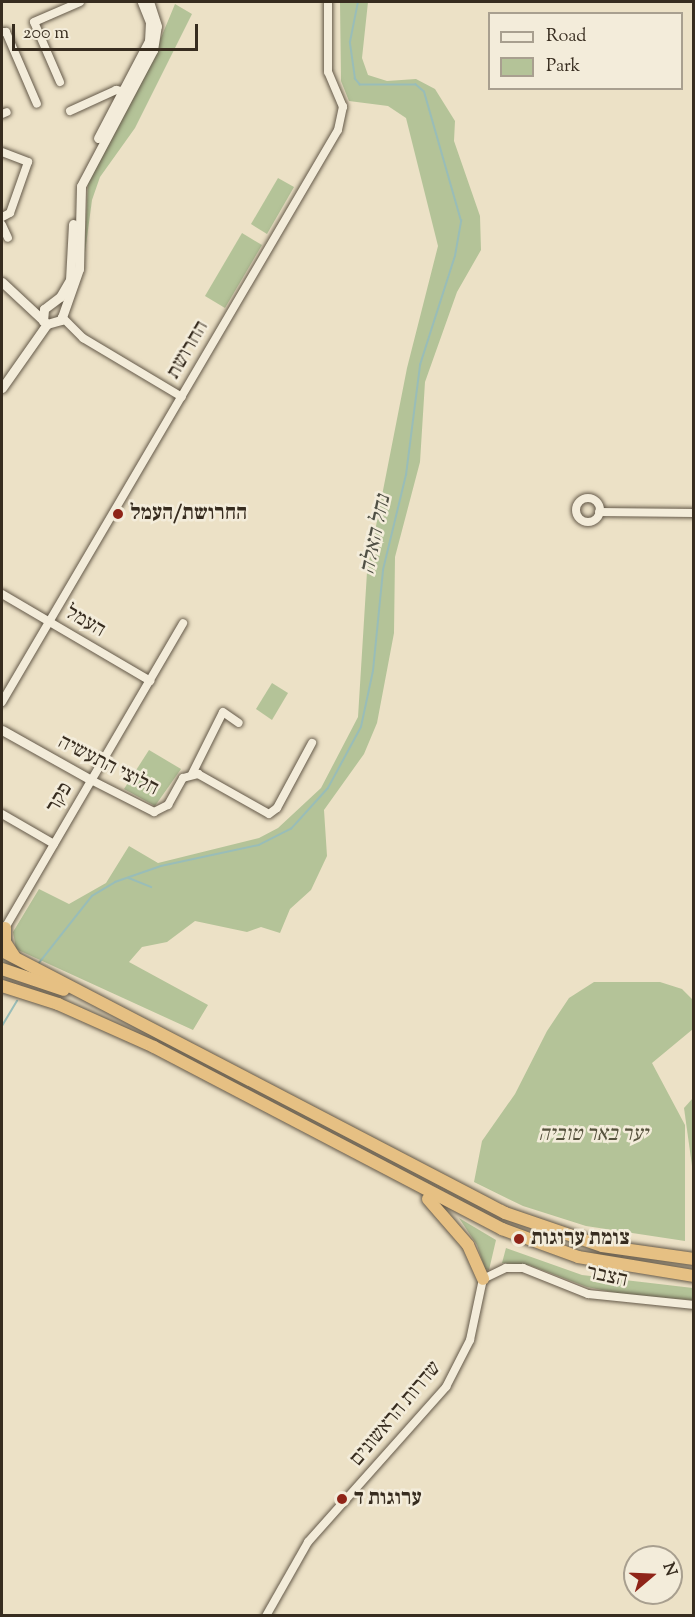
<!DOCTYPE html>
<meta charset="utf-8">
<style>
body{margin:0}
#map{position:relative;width:695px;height:1617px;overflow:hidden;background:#ece1c6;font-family:"Sorts Mill Goudy","Frank Ruhl Libre",serif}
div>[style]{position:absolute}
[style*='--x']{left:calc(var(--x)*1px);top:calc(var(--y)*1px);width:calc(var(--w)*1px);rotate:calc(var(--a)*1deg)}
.green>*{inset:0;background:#b4c398}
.stream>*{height:1.5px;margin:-0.75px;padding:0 0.75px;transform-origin:0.75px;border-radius:0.75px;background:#99bdb8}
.roads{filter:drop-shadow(0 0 2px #645949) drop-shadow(0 0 2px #645949)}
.minor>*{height:8px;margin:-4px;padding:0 4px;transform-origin:4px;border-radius:4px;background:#f3ecda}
.minor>.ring{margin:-4px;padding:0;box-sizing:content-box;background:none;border:8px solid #f3ecda;border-radius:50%}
.tertiary>*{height:9px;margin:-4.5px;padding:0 4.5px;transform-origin:4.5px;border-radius:4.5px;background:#f3ecda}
.trunk>*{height:12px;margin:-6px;padding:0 6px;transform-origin:6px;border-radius:6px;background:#e6c083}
.dots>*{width:16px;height:16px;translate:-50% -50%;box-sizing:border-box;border:3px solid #f3ecda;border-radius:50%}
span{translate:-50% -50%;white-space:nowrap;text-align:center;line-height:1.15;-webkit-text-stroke:5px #f3ecda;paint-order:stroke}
.street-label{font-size:21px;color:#372c1f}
.poi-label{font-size:21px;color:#372c1f;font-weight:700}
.left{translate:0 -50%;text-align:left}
.park-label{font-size:21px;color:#56523d;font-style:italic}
.water-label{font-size:22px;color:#505045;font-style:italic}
.frame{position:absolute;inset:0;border:3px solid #372c1f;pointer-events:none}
.legend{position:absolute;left:488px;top:12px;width:195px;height:78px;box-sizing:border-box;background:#f3ecda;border:2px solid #a89f8f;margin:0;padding:8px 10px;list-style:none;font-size:18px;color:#372c1f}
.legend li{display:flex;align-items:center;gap:12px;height:30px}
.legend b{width:30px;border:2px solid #a89f8f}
.north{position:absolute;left:623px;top:1545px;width:60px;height:60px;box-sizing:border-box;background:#f3ecda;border:2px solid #a89f8f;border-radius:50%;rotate:71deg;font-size:16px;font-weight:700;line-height:24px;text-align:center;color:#372c1f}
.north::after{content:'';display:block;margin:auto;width:21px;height:27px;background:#8f2418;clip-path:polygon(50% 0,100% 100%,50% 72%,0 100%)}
.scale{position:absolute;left:12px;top:24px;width:186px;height:27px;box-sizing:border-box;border:3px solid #372c1f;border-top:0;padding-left:8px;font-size:18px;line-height:21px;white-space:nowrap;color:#372c1f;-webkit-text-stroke:4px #f3ecda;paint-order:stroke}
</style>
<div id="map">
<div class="green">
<i style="clip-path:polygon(340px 2px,368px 2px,362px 58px,368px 75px,387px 81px,416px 79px,435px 89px,455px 121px,454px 141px,480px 216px,481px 250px,457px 292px,425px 382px,420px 462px,395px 557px,394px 633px,377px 723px,364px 754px,324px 810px,327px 856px,311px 890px,290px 909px,280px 933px,261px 927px,247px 932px,195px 921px,167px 942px,142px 947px,129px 962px,208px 1005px,193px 1030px,16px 949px,13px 932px,39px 889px,69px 904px,106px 883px,129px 846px,158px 863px,259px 838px,278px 828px,321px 788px,358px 717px,367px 572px,407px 368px,438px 246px,406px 118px,388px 106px,349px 101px,341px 81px)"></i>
<i style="clip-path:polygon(175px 4px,192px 14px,135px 128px,100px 177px,92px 200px,84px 260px,88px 183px,148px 69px)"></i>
<i style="clip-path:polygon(278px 178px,294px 187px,267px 234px,251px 224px)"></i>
<i style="clip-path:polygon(242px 233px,262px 245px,225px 308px,205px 296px)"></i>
<i style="clip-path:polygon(272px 683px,288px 693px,272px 720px,256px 709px)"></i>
<i style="clip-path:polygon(149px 750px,181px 769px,155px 806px,124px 789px)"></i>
<i style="clip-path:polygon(594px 982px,660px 982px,682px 989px,693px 1000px,693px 1029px,652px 1063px,685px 1125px,685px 1241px,586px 1226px,523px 1206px,474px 1182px,482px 1141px,515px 1094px,547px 1031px,569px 998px)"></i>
<i style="clip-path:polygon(693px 1098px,694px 1173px,693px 1173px,684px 1108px)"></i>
<i style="clip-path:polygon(459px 1218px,496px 1240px,489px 1270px,485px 1269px,477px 1245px)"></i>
<i style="clip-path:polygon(506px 1248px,582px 1275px,693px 1288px,693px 1300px,642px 1298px,587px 1287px,529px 1265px,502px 1263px)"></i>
</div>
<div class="stream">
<i style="--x:129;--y:878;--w:24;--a:22"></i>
<i style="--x:39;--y:963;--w:85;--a:-51.7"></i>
<i style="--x:92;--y:896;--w:27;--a:-31"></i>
<i style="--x:115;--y:882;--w:49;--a:-19.2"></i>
<i style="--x:161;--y:866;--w:100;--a:-12.1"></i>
<i style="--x:259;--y:845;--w:36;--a:-27"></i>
<i style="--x:291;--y:829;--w:55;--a:-47.9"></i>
<i style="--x:328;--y:788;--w:69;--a:-61.6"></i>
<i style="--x:361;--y:727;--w:57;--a:-77.9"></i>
<i style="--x:373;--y:671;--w:101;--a:-84.3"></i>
<i style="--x:383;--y:570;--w:98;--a:-76.4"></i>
<i style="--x:406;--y:475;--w:111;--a:-82.7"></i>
<i style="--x:420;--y:365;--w:114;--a:-72.2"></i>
<i style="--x:455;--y:256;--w:36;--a:-80"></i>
<i style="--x:461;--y:221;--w:134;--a:-106"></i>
<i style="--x:424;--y:92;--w:11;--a:-139"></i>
<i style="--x:416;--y:85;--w:56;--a:180"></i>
<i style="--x:360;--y:85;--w:8;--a:-130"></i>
<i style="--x:355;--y:79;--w:37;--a:-98"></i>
<i style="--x:350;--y:42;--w:41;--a:-78.7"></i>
<i style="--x:2;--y:1026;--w:29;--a:-59"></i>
</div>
<div class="roads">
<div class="minor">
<i style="--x:2;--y:32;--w:4;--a:0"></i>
<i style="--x:6;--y:32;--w:78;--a:66.7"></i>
<i style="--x:60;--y:82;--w:65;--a:-113.4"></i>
<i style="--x:34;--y:22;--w:50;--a:-23.5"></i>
<i style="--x:70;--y:111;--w:51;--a:-24.5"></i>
<i style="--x:116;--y:90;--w:10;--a:11"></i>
<i style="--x:2;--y:114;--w:5;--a:-22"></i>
<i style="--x:2;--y:152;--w:28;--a:21"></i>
<i style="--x:28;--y:162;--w:54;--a:109.4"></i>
<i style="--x:10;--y:213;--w:9;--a:153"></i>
<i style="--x:2;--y:225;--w:14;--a:65"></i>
<i style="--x:62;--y:317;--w:30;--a:45"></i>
<i style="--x:83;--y:338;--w:115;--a:30.8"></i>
<i class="ring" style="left:576px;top:498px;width:16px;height:16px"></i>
<i style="--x:599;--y:512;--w:95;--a:0.6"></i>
<i style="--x:2;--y:594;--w:172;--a:30.4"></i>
<i style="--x:2;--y:702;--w:663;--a:-59.57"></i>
<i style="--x:338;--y:130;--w:24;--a:-78"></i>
<i style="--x:343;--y:107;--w:38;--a:-113"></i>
<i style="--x:328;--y:72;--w:70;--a:-90"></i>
<i style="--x:192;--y:774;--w:69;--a:-63.4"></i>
<i style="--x:223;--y:712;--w:19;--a:35"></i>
<i style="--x:91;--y:780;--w:71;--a:26.9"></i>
<i style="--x:154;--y:812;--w:16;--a:-27"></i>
<i style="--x:168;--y:805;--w:31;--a:-61"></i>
<i style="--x:183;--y:778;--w:16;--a:-15"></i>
<i style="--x:198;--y:774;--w:81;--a:29.4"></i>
<i style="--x:269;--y:814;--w:10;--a:-37"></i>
<i style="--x:277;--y:808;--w:74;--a:-61.7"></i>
<i style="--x:2;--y:814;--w:60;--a:30"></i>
<i style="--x:5;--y:928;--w:353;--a:-59.7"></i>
<i style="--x:266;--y:1616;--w:85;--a:-60.4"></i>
<i style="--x:308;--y:1542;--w:208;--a:-48.3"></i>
<i style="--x:446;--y:1387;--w:53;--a:-62.9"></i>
<i style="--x:470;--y:1340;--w:62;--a:-78"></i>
<i style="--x:483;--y:1279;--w:25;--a:-26"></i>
<i style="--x:506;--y:1268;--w:17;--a:0"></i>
<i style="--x:523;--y:1268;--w:70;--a:21.8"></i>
<i style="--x:588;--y:1294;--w:107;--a:5.9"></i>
</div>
<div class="tertiary">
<i style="--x:98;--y:138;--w:110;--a:-62.3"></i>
<i style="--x:149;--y:41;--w:19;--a:-87"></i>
<i style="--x:150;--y:22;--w:22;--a:-112"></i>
<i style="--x:2;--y:282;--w:62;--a:43"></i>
<i style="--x:47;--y:324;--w:15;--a:-16"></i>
<i style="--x:61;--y:320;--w:54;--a:-70.6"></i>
<i style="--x:79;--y:269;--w:83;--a:-88.6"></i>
<i style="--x:81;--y:186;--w:154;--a:-62.1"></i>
<i style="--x:153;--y:50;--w:24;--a:-81"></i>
<i style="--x:157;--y:26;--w:25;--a:-108"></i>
<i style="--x:43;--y:321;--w:12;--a:-85"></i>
<i style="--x:44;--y:309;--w:20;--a:-37"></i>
<i style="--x:60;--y:297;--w:20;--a:-60"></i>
<i style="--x:70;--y:280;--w:56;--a:-86.9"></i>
<i style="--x:2;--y:388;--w:78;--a:-54.9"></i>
<i style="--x:2;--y:730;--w:102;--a:29.3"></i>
</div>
<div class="trunk">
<i style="--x:5;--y:928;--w:14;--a:90"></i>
<i style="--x:5;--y:942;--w:17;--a:57"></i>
<i style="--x:2;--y:951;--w:567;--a:27.51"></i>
<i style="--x:505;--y:1213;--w:102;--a:18.8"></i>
<i style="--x:602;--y:1246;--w:93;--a:8"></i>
<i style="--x:2;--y:969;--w:65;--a:18.7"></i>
<i style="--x:2;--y:986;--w:59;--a:17.8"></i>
<i style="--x:58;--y:1004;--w:105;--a:24.1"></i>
<i style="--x:154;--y:1047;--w:393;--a:27.6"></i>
<i style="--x:502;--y:1229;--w:81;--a:20.2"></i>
<i style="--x:578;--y:1257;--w:118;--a:9.3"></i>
<i style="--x:428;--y:1199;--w:61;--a:49"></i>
<i style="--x:468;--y:1245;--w:37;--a:66"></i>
</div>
</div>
<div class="dots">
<i style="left:118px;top:514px;background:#8f2418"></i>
<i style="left:519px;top:1239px;background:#8f2418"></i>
<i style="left:342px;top:1499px;background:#8f2418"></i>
</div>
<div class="street-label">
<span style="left:188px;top:350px;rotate:-60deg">החרושת</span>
<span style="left:85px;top:622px;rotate:30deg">העמל</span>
<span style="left:108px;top:766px;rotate:27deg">חלוצי התעשיה</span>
<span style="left:60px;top:798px;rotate:-60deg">פקר</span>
<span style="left:607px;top:1277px;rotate:12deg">הצבר</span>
<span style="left:396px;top:1414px;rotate:-50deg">שדרות הראשונים</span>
</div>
<div class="poi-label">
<span class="left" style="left:130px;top:514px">החרושת/העמל</span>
<span class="left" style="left:531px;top:1239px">צומת ערוגות</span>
<span class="left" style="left:354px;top:1499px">ערוגות ד</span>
</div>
<div class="park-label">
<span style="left:593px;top:1135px">יער באר טוביה</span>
</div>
<div class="water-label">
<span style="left:377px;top:535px;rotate:-78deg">נחל האלה</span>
</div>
<div class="frame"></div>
<ul class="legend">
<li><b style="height:8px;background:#f3ecda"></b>Road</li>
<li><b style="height:16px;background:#b4c398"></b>Park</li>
</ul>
<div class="north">N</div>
<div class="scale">200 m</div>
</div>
